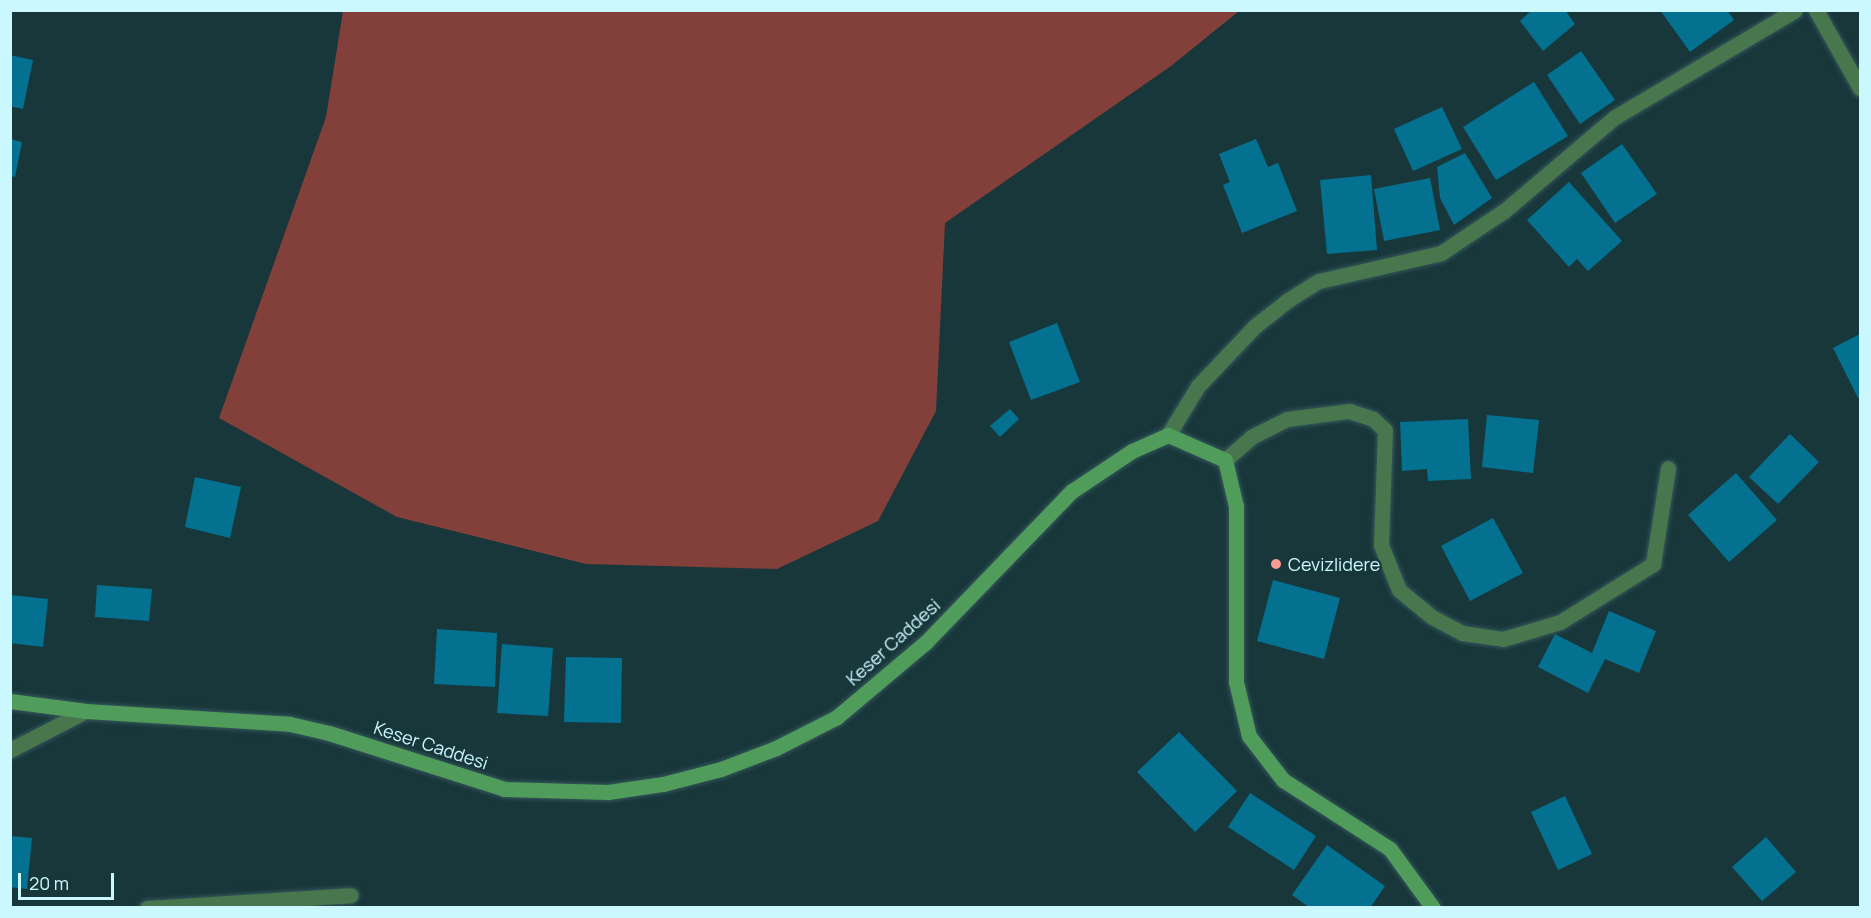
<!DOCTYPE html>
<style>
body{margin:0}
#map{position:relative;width:1871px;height:918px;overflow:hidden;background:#18373b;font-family:Manrope,sans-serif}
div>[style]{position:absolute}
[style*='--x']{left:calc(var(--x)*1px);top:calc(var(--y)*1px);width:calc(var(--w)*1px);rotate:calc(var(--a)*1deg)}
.green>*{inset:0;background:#833f39}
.building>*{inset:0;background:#047191}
.roads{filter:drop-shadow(0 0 2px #35565a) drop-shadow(0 0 2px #35565a)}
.street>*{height:15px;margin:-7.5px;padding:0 7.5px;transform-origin:7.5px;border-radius:7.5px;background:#48764d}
.secondary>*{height:15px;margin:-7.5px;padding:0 7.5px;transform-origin:7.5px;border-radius:7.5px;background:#509c5a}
.dots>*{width:16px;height:16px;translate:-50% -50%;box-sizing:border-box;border:3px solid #18373b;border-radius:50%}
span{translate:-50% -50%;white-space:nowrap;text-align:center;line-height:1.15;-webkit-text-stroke:4.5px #18373b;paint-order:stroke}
.poi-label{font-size:18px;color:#cbf8fe}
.left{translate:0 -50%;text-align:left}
.street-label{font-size:18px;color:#cbf8fe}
.frame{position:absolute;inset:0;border:12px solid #cbf8fe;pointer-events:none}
.scale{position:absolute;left:18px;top:873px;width:96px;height:27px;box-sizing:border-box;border:3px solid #cbf8fe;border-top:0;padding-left:8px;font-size:18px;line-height:21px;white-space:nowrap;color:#cbf8fe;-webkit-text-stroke:4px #18373b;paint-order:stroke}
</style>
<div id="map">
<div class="green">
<i style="clip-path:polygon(343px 11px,343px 10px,1239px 11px,1171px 66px,945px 223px,936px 411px,878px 521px,777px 569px,586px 564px,397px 517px,219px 418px,326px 117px)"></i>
</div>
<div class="building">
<i style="clip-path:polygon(1532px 10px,1565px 10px,1575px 24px,1543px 51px,1520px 21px)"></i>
<i style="clip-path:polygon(1660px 10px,1727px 10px,1734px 20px,1690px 52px)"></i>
<i style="clip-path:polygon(1581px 51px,1615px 100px,1580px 124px,1547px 75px)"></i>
<i style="clip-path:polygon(10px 55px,33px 60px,23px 109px,10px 106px)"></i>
<i style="clip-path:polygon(1534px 82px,1568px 136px,1496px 180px,1463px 127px)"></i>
<i style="clip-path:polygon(1442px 107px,1462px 149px,1413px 171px,1394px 129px)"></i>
<i style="clip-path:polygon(10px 139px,22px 142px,15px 177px,10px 176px)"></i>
<i style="clip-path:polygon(1256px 139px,1268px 167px,1278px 163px,1297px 211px,1242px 233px,1223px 185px,1230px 182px,1219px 154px)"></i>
<i style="clip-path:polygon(1622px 144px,1657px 194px,1615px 223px,1581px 173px)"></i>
<i style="clip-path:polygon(1465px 153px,1492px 198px,1454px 225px,1440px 198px,1437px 167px)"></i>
<i style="clip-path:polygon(1371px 175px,1377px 250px,1327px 254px,1320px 180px)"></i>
<i style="clip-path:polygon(1430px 178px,1440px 230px,1384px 241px,1374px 189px)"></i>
<i style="clip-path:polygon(1569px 182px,1622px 241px,1588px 271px,1577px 259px,1569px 267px,1527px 220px)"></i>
<i style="clip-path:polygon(1057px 323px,1080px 382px,1031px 400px,1009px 342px)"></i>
<i style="clip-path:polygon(1860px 334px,1860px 397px,1858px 398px,1833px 348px)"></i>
<i style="clip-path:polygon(1010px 409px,1019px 419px,1000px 437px,990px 426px)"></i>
<i style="clip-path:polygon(1487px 415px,1539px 420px,1533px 473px,1482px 467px)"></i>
<i style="clip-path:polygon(1468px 419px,1471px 479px,1428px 481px,1427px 469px,1402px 471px,1400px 422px)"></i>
<i style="clip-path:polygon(1790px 434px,1819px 462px,1778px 504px,1749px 477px)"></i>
<i style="clip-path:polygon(1736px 473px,1777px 520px,1729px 562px,1688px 515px)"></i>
<i style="clip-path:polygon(195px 477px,241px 487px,230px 538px,185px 527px)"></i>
<i style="clip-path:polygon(1493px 518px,1523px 573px,1470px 601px,1441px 546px)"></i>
<i style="clip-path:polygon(1273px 580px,1340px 598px,1324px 659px,1257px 641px)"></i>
<i style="clip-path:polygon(97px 585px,152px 589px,149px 621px,95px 617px)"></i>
<i style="clip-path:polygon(10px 595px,48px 599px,43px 647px,10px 643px)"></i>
<i style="clip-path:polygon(1609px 611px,1656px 631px,1639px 673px,1605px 659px,1588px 693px,1538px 667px,1555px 634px,1592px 653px)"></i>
<i style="clip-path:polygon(437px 629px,497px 633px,495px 687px,434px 684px)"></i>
<i style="clip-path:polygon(502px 644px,553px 648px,548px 716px,497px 713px)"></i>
<i style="clip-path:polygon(566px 657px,622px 658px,621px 723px,564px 722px)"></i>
<i style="clip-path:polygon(1179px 732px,1237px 791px,1195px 832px,1137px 772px)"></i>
<i style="clip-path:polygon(1250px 793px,1316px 836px,1294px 870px,1228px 827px)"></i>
<i style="clip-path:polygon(1565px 796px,1592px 854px,1558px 870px,1531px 812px)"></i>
<i style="clip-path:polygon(10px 836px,32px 838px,27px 889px,10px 887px)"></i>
<i style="clip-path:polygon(1766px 837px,1796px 872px,1762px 901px,1732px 867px)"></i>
<i style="clip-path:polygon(1327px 845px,1385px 886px,1370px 908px,1310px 908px,1292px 895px)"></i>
</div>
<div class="roads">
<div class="street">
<i style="--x:1816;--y:10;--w:90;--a:60.6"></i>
<i style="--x:1168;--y:435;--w:57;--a:-58.5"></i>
<i style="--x:1198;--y:386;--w:83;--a:-46.5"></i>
<i style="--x:1255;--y:326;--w:42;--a:-38.2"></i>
<i style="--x:1288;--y:300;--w:36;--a:-32"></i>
<i style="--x:1319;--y:281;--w:125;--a:-12.9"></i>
<i style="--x:1441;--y:253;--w:76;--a:-33.7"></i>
<i style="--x:1504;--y:211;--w:145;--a:-40.3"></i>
<i style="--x:1615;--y:117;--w:209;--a:-30.7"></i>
<i style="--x:1225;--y:460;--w:35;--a:-41"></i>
<i style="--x:1251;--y:437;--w:40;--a:-26.6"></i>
<i style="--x:1287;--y:419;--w:63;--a:-7.4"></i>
<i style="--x:1349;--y:411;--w:25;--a:18"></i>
<i style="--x:1373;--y:419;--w:16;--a:43"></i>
<i style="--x:1385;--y:430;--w:115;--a:92"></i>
<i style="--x:1381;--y:545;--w:48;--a:68.2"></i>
<i style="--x:1399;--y:590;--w:43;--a:39.3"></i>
<i style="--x:1432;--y:617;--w:34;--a:28"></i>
<i style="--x:1462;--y:633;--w:41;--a:8.3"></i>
<i style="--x:1503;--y:639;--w:59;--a:-16.6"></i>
<i style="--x:1560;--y:622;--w:110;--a:-31.9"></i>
<i style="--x:1653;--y:564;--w:97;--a:-81.1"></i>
<i style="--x:10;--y:750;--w:85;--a:-27.2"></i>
<i style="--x:147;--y:908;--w:204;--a:-3.6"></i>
</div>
<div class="secondary">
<i style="--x:10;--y:701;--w:77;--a:7.5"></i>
<i style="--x:86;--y:711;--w:204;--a:3.6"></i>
<i style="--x:290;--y:724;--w:40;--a:13"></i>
<i style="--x:329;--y:733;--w:184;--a:17.7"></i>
<i style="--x:504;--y:789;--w:104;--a:1.7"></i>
<i style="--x:608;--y:792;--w:56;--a:-8.3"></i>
<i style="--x:663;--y:784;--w:60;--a:-14.5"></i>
<i style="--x:721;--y:769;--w:59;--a:-20.9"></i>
<i style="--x:776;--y:748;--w:68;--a:-26.9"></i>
<i style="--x:837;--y:717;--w:115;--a:-40.1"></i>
<i style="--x:925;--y:643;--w:211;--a:-46"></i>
<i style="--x:1072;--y:491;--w:72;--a:-33.7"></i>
<i style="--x:1132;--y:451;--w:39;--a:-24"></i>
<i style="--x:1168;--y:435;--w:62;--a:23.7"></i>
<i style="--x:1225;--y:460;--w:47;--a:76.6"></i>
<i style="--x:1236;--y:506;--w:176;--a:90"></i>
<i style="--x:1236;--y:682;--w:56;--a:76.5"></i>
<i style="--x:1249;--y:736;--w:56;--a:52.3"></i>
<i style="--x:1283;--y:780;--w:127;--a:32.8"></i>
<i style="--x:1390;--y:849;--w:73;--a:53.9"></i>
</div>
</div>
<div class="dots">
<i style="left:1276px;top:564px;background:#f59c92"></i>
</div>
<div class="poi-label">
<span class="left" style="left:1288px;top:564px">Cevizlidere</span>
</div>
<div class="street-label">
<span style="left:893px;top:642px;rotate:-42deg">Keser Caddesi</span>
<span style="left:431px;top:745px;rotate:18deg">Keser Caddesi</span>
</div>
<div class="frame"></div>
<div class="scale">20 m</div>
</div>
